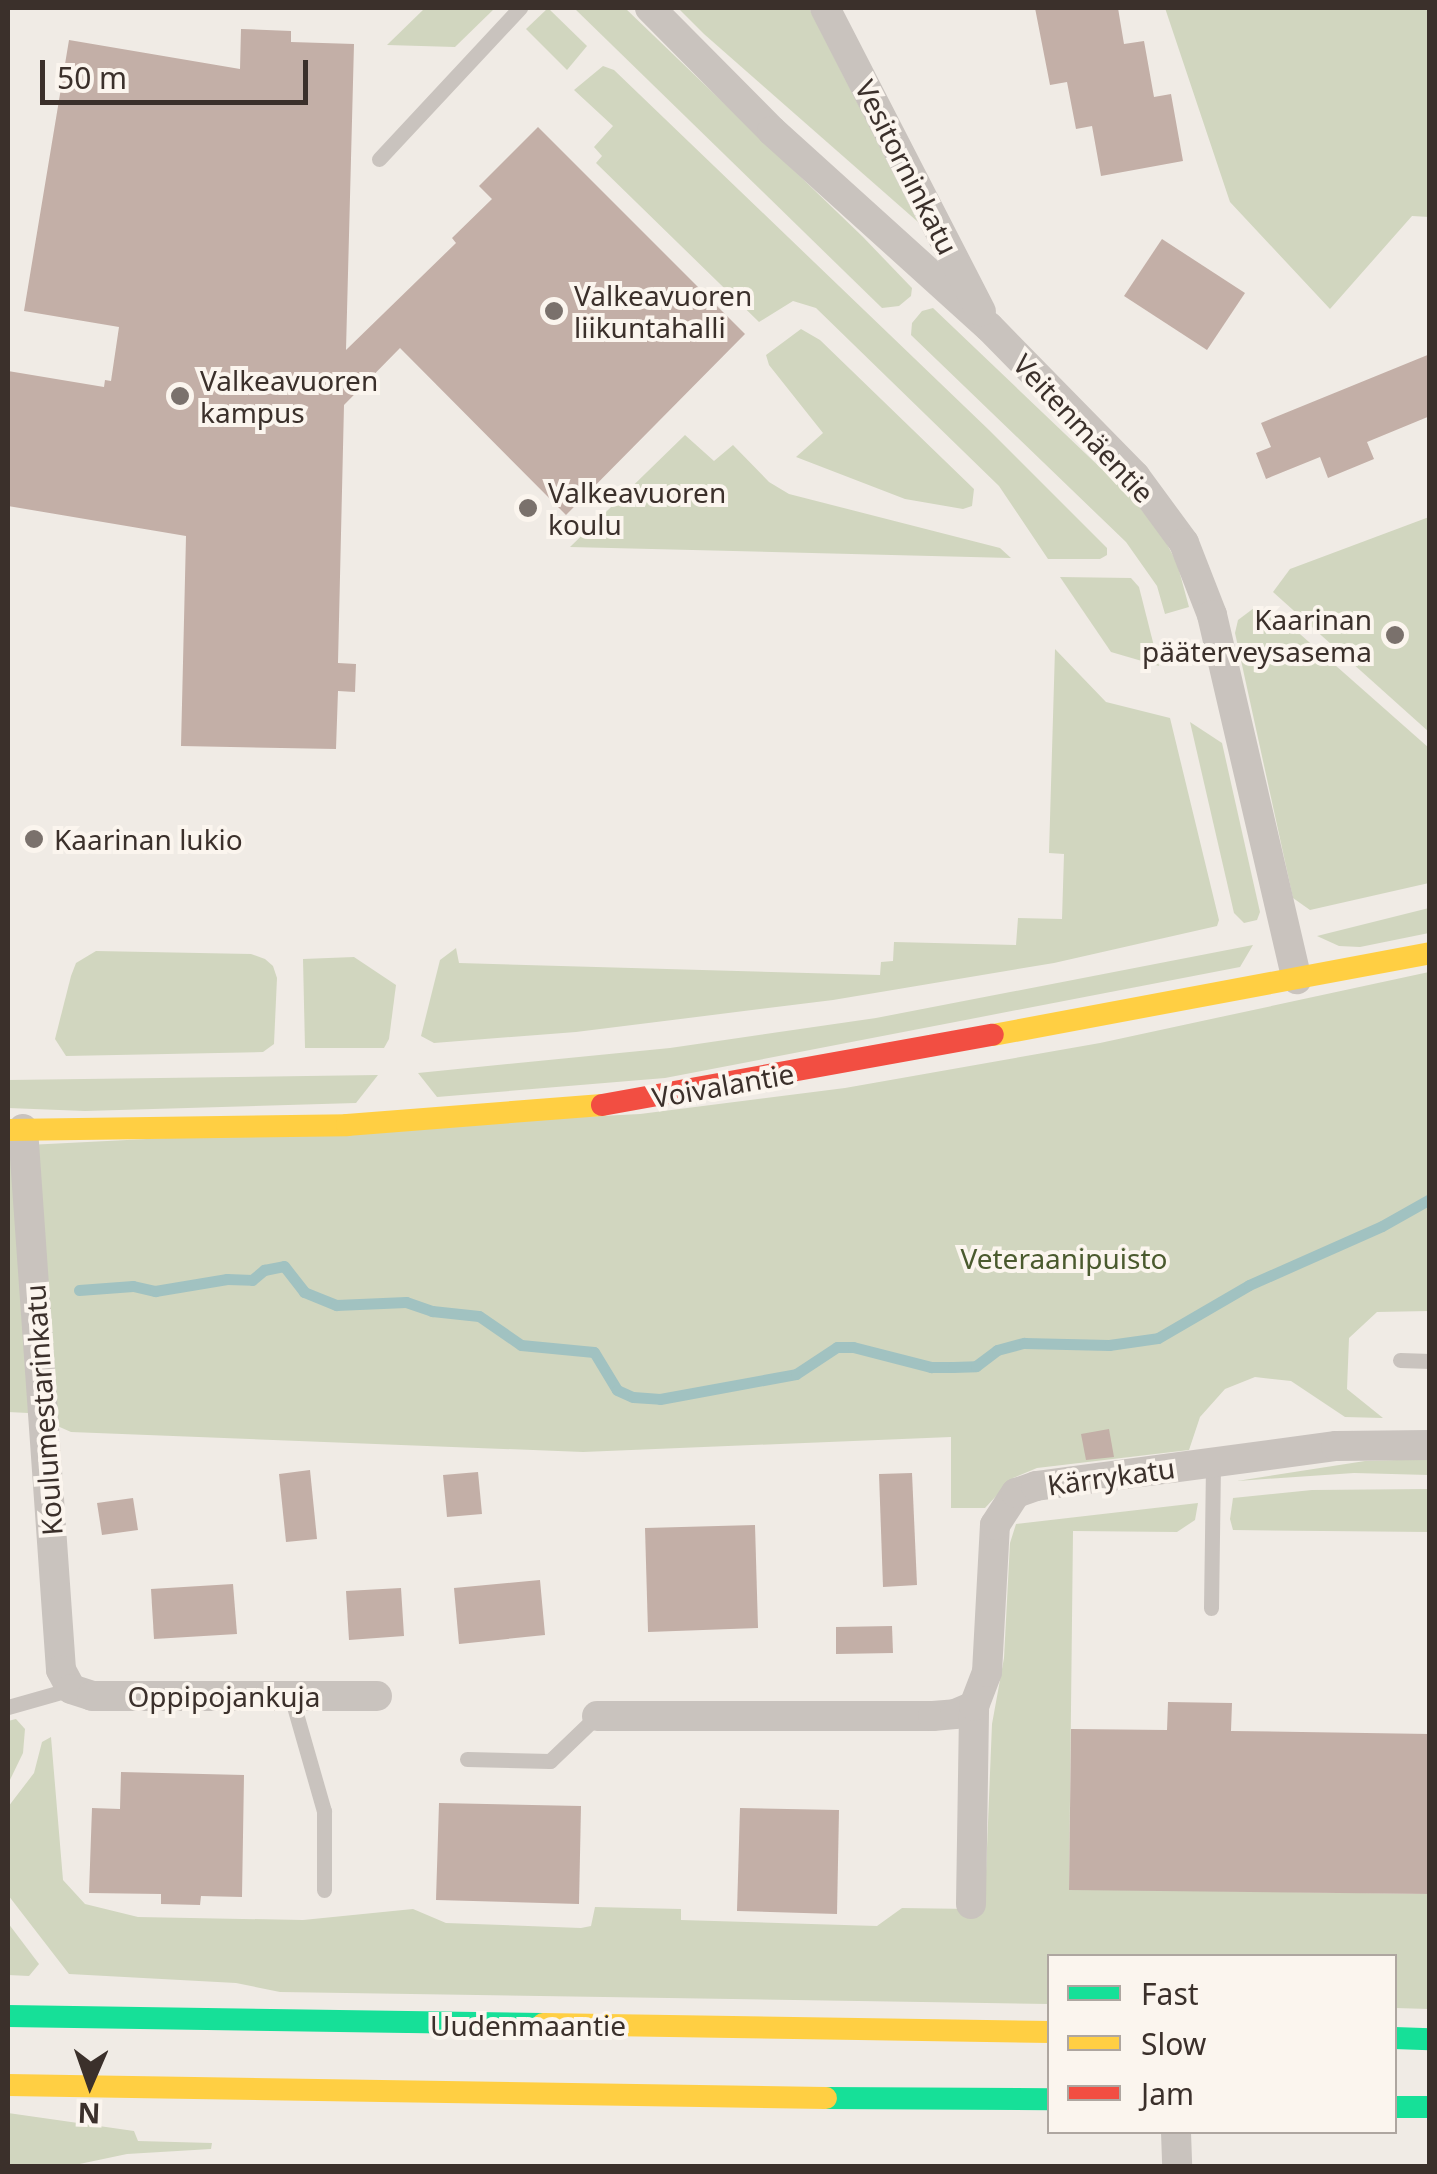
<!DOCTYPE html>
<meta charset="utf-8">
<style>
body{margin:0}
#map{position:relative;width:1437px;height:2174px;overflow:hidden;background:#f0ebe5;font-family:"Noto Sans",sans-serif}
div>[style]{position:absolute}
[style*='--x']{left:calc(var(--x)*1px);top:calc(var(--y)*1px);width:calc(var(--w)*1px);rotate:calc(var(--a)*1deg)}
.green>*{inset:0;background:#d1d6bf}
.stream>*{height:11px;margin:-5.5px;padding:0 5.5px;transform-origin:5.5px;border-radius:5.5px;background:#a1c2c1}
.building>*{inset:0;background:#c3afa7}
.lane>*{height:15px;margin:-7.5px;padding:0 7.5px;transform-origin:7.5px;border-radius:7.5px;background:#c9c3be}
.street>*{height:30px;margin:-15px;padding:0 15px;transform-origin:15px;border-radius:15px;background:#c9c3be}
.fast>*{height:22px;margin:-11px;padding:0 11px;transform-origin:11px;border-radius:11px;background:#16e098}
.slow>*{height:22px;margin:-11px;padding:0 11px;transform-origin:11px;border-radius:11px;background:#ffcf43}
.jam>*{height:22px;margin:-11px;padding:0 11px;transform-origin:11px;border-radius:11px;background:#f24e42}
.dots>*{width:28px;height:28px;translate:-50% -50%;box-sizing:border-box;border:5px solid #fbf5ee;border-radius:50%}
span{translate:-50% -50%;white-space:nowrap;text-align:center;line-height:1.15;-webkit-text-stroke:8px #fbf5ee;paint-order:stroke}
.street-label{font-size:28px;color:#3b302b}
.poi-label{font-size:28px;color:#3b302b}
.left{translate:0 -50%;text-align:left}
.right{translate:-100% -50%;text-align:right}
.park-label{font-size:28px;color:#4a5a2e}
.frame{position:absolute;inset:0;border:10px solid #3b302b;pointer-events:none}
.legend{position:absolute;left:1047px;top:1954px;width:350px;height:180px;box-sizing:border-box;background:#fbf5ee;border:2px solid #aea6a0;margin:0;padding:12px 18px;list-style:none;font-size:30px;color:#3b302b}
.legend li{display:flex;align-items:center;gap:20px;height:50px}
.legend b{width:50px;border:2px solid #aea6a0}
.north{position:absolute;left:40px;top:2034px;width:100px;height:100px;-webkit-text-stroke:8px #fbf5ee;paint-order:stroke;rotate:182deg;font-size:28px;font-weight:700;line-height:40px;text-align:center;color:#3b302b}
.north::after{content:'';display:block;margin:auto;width:35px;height:45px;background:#3b302b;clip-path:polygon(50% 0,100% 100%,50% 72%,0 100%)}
.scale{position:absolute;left:40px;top:60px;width:268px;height:45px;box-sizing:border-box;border:5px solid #3b302b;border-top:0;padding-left:12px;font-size:30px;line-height:35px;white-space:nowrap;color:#3b302b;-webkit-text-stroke:8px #fbf5ee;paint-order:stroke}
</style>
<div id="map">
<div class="green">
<i style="clip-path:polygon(425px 8px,495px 8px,455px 47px,387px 45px)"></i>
<i style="clip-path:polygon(548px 8px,587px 46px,567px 70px,526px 29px)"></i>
<i style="clip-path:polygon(574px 8px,625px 8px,863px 237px,912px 288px,911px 296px,899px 306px,882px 308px)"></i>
<i style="clip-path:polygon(678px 8px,809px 8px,918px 222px,704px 34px)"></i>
<i style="clip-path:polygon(1165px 8px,1429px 8px,1429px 217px,1412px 216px,1330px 309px,1230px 202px)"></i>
<i style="clip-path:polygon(603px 66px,614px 70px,989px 430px,1107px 548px,1107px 555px,1100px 559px,1048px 559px,999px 486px,816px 308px,793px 301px,759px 322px,596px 163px,602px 156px,594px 147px,613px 126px,574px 90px)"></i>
<i style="clip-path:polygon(933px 308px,1129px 495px,1161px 533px,1177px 563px,1189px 607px,1165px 614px,1157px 586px,1126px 542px,911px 335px,912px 323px,922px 311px)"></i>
<i style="clip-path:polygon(801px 329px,820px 340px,974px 489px,972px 506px,963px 509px,905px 499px,796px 457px,823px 433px,769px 365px,766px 355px)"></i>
<i style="clip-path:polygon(685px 435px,714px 461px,733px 445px,769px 482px,789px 494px,1000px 548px,1011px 558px,570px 547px)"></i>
<i style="clip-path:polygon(1429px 517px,1430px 517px,1429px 732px,1273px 592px,1290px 569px)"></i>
<i style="clip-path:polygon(1060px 577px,1131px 578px,1139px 587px,1159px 666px,1111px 652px)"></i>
<i style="clip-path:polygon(1254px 608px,1275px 612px,1429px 748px,1429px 883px,1310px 910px,1293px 898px,1235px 633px,1238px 620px)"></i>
<i style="clip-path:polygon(1055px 649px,1106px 702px,1170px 718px,1219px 920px,1217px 926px,1054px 963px,833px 1000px,576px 1032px,434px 1043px,421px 1036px,440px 960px,456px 948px,459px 963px,880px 975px,881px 962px,893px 961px,894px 942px,1016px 945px,1018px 918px,1062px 919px,1064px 854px,1049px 853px)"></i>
<i style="clip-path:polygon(1190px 722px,1222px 743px,1260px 912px,1257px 920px,1244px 923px,1234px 913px)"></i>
<i style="clip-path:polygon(1429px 908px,1429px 933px,1360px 947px,1339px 946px,1317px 936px)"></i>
<i style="clip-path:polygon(1253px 945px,1240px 967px,665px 1078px,437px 1097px,418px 1073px,670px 1048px,876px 1018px)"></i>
<i style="clip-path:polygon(96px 951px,251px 954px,265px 959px,273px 966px,277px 978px,274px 1044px,263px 1052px,66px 1056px,55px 1039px,71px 976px,76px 963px)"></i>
<i style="clip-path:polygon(354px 957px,396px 985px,389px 1039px,384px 1048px,305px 1048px,303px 959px)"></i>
<i style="clip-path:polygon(1429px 972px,1429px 1311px,1377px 1312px,1349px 1338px,1347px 1389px,1383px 1418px,1345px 1417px,1291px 1381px,1255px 1377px,1225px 1389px,1200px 1417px,1189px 1450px,1037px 1468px,1013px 1478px,985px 1508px,951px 1508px,951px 1437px,583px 1452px,71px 1432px,28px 1413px,8px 1412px,8px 1146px,640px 1114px,845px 1088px,1100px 1043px)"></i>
<i style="clip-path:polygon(378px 1075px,356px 1103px,85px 1111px,8px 1108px,8px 1080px)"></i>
<i style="clip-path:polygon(1429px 1459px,1429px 1475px,1354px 1473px,1237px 1481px,1365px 1461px)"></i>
<i style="clip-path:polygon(1429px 1489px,1429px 1532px,1233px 1530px,1230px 1519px,1233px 1498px,1312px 1490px)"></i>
<i style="clip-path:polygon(1198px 1503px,1195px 1520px,1177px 1532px,1073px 1531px,1069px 1889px,1429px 1894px,1429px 2009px,1395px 2008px,1394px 1956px,1050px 1956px,1049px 2004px,280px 1992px,236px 1983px,69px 1974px,8px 1895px,8px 1807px,34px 1773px,42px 1742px,51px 1737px,63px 1880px,85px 1904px,138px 1917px,303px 1920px,413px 1909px,446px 1923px,581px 1928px,591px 1926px,595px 1907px,681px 1909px,681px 1920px,877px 1926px,902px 1908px,971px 1909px,985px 1897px,992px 1724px,1004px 1658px,1010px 1543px,1016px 1524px)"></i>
<i style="clip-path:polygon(16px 1719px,25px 1729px,23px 1753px,8px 1784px,8px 1721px)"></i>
<i style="clip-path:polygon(8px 1923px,39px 1964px,29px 1976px,8px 1975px)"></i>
<i style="clip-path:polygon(8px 2113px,134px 2131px,138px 2141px,212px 2143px,211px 2149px,127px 2154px,70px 2166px,8px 2166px)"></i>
</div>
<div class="stream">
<i style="--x:79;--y:1290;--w:54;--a:-4.2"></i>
<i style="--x:133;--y:1286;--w:23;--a:13"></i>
<i style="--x:155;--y:1291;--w:73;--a:-9.5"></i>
<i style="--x:227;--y:1279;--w:25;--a:2"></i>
<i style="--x:252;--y:1280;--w:16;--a:-40"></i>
<i style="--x:264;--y:1270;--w:20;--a:-11"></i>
<i style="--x:284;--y:1266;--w:33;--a:52"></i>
<i style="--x:304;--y:1292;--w:35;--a:22"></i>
<i style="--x:336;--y:1305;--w:70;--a:-2.5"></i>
<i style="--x:406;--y:1302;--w:28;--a:19"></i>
<i style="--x:432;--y:1311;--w:47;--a:6.1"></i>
<i style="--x:479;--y:1316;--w:51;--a:34.6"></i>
<i style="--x:521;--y:1345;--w:73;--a:5.5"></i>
<i style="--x:594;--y:1352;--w:44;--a:58.8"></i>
<i style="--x:617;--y:1390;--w:17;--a:24"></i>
<i style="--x:633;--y:1397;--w:27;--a:4"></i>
<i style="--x:660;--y:1399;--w:138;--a:-10.4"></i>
<i style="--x:796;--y:1374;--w:49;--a:-33.4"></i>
<i style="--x:837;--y:1347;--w:16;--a:0"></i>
<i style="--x:853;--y:1347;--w:81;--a:14.4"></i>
<i style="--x:931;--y:1367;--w:22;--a:0"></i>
<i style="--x:953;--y:1367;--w:23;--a:-2"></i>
<i style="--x:976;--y:1366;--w:26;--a:-37"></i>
<i style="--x:997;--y:1350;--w:28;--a:-15"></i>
<i style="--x:1024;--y:1343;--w:85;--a:1.3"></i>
<i style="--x:1109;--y:1345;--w:49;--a:-8.1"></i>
<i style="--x:1158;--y:1338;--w:105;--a:-30.2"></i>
<i style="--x:1249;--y:1285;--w:145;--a:-23.9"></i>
<i style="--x:1382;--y:1226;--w:55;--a:-29.4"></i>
</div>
<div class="building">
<i style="clip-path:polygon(1035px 8px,1118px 8px,1124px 44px,1144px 41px,1154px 97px,1171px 94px,1183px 161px,1101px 176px,1092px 126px,1076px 129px,1067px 82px,1050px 85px)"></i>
<i style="clip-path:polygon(241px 29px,291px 31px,291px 42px,354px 44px,346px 350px,456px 243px,452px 238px,492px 199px,479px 186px,538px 127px,745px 334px,566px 515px,400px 348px,344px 405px,338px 663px,356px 664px,355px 692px,338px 691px,336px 749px,181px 746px,186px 536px,8px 506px,8px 371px,104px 387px,105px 380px,111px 381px,119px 327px,24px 311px,69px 40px,240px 69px)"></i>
<i style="clip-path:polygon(1162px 239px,1245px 293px,1207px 350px,1124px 296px)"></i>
<i style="clip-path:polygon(1430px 354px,1430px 416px,1367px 442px,1374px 459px,1328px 478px,1320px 457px,1266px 479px,1256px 453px,1271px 447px,1261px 423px)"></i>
<i style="clip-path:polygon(1109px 1429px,1114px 1457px,1086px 1460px,1081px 1434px)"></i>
<i style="clip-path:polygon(310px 1470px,317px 1539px,286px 1542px,279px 1474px)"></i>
<i style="clip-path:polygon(478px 1472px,482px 1514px,447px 1517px,443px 1475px)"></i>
<i style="clip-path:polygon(912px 1473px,917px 1585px,883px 1587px,879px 1474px)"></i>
<i style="clip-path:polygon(133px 1498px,138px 1530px,102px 1535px,97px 1503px)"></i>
<i style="clip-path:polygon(755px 1525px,758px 1628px,648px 1632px,645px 1528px)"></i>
<i style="clip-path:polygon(540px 1580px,545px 1635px,459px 1644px,454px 1588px)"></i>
<i style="clip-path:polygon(233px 1584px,237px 1634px,154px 1639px,151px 1589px)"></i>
<i style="clip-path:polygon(401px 1588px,404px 1636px,349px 1640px,346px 1591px)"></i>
<i style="clip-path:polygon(892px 1626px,893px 1653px,836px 1654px,836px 1627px)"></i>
<i style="clip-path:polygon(1168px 1702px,1232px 1703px,1231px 1731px,1430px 1734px,1430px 1894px,1069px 1890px,1071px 1729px,1167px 1730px)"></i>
<i style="clip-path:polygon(121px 1772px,244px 1775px,242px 1897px,201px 1896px,200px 1905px,161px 1904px,161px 1894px,89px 1893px,92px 1808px,120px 1809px)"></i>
<i style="clip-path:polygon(439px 1803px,581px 1806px,579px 1904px,436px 1900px)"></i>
<i style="clip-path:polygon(740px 1808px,839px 1810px,837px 1914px,737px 1911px)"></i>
</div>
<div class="lane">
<i style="--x:379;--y:159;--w:207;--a:-47"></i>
<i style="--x:1400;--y:1360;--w:30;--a:2"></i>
<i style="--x:1211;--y:1608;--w:146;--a:-89.2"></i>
<i style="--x:291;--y:1696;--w:120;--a:74"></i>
<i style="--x:324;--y:1811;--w:79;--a:90"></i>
<i style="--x:8;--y:1707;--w:66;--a:-15.9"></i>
<i style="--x:467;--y:1759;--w:83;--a:1.4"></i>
<i style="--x:550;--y:1761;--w:65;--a:-43.8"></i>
</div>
<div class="street">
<i style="--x:650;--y:8;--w:173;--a:45.2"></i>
<i style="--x:772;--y:131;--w:292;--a:42.1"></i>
<i style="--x:989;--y:327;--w:209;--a:45.6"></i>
<i style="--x:1135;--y:476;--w:83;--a:53.8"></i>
<i style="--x:1184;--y:543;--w:77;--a:68.7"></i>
<i style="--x:1212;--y:615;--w:374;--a:76.9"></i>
<i style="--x:825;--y:8;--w:341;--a:62.8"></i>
<i style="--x:23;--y:1129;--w:542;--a:85.98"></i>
<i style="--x:61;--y:1670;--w:21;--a:62"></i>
<i style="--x:71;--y:1689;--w:22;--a:18"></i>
<i style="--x:92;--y:1696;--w:285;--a:0"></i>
<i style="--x:597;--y:1716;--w:336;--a:0"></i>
<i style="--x:933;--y:1716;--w:22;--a:-5"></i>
<i style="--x:955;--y:1714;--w:21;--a:-23"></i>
<i style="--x:971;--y:1904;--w:198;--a:-89.1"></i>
<i style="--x:974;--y:1706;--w:36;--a:-69"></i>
<i style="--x:987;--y:1672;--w:147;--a:-86.9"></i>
<i style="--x:995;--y:1525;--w:38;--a:-57"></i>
<i style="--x:1016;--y:1493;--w:21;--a:-19"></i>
<i style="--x:1036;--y:1486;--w:303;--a:-7.6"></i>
<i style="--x:1336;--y:1446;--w:94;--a:-0.6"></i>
<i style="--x:1176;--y:2132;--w:34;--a:88"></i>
</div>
<div class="fast">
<i style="--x:8;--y:2016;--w:535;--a:0.86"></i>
<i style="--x:1394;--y:2038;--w:36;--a:2"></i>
<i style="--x:826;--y:2098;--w:224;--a:0.3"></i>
<i style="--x:1394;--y:2107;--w:36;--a:0"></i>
</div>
<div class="slow">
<i style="--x:993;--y:1035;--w:445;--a:-10.6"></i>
<i style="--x:8;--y:1130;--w:339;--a:-0.8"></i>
<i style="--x:347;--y:1125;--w:256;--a:-4.5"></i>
<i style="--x:543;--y:2024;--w:507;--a:0.9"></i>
<i style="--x:8;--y:2085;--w:818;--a:0.91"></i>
</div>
<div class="jam">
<i style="--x:602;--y:1105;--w:397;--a:-10.2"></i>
</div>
<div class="dots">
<i style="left:554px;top:311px;background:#7a716c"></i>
<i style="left:180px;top:396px;background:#7a716c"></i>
<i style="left:528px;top:508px;background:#7a716c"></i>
<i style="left:1395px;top:635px;background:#7a716c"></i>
<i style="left:34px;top:839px;background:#7a716c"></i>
</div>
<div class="street-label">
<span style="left:907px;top:167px;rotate:63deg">Vesitorninkatu</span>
<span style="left:1084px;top:428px;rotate:47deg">Veitenmäentie</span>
<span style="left:723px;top:1085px;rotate:-10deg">Voivalantie</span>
<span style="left:43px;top:1410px;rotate:-94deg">Koulumestarinkatu</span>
<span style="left:1111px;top:1476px;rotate:-8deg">Kärrykatu</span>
<span style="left:224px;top:1696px">Oppipojankuja</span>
<span style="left:528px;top:2025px">Uudenmaantie</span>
</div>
<div class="poi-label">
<span class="left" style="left:574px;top:311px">Valkeavuoren<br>liikuntahalli</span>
<span class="left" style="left:200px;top:396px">Valkeavuoren<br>kampus</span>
<span class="left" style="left:548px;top:508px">Valkeavuoren<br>koulu</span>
<span class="right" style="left:1372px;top:635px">Kaarinan<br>pääterveysasema</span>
<span class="left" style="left:54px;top:839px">Kaarinan lukio</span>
</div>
<div class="park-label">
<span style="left:1064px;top:1258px">Veteraanipuisto</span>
</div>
<div class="frame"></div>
<ul class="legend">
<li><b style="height:12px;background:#16e098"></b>Fast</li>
<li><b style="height:12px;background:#ffcf43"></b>Slow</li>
<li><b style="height:12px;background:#f24e42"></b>Jam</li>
</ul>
<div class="north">N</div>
<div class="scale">50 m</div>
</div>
